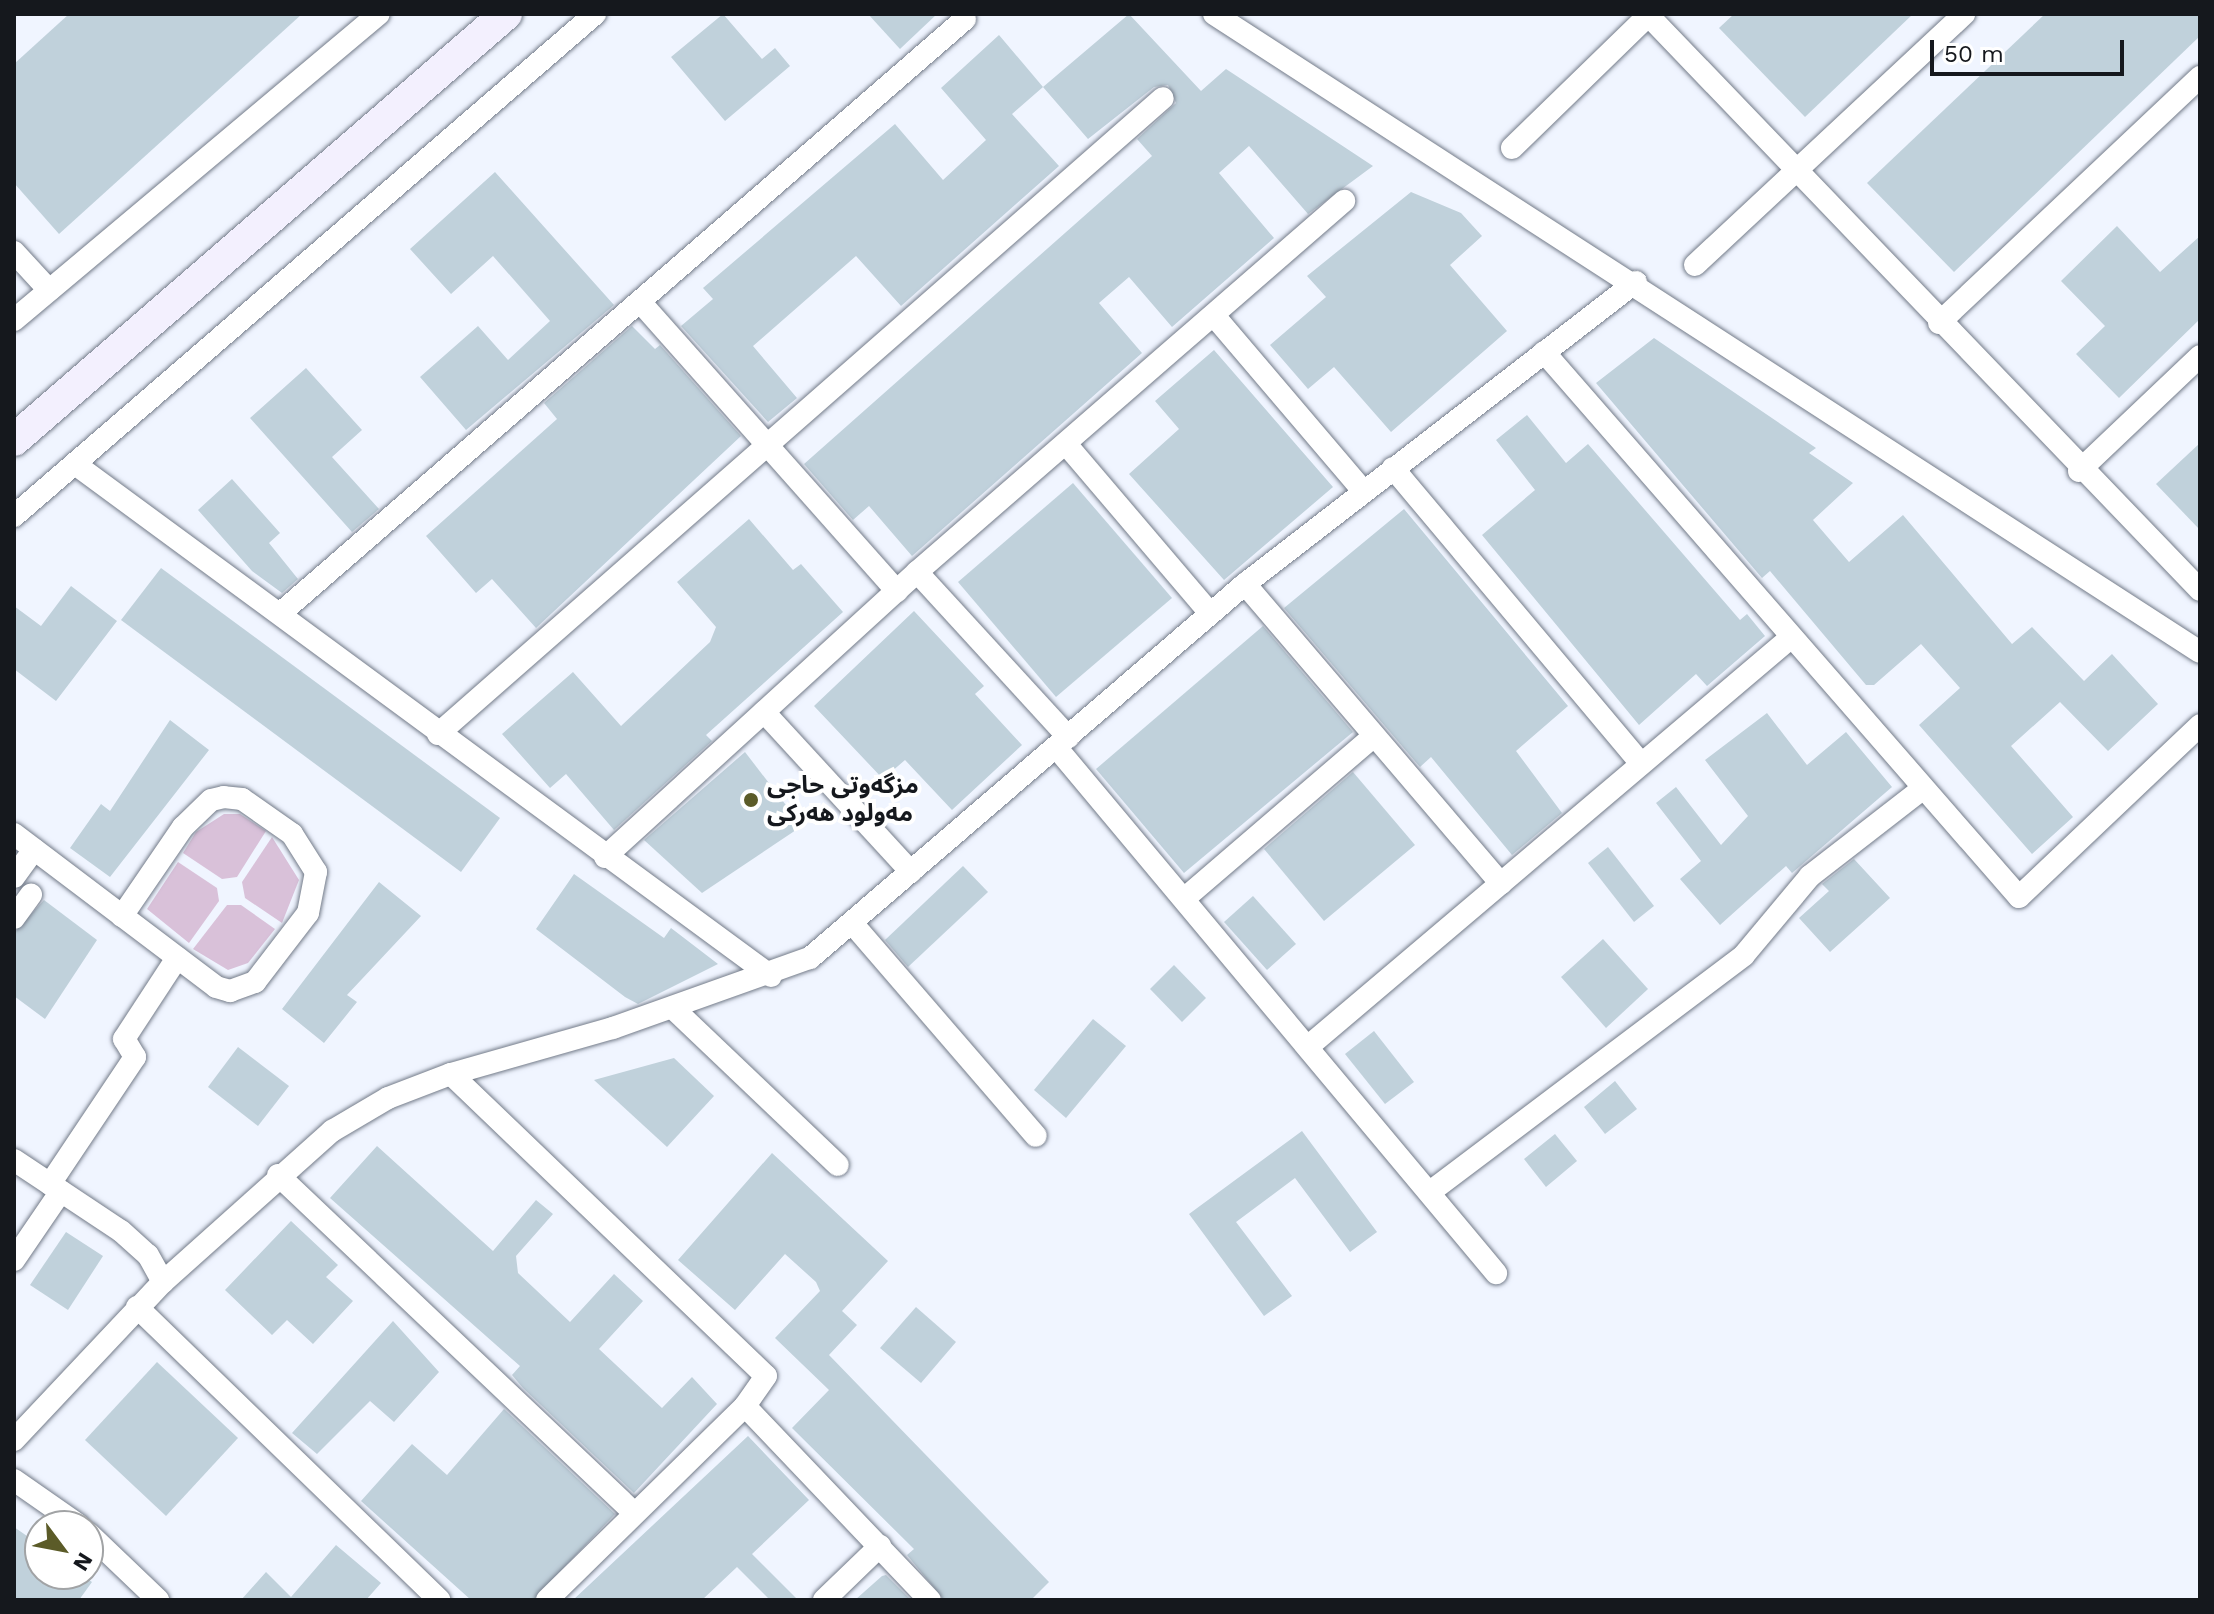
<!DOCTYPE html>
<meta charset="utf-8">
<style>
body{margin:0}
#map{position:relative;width:2214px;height:1614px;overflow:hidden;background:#f0f5ff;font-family:"Work Sans","Noto Sans Arabic",sans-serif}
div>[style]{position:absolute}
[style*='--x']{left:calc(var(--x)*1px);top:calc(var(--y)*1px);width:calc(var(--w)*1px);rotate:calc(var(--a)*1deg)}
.green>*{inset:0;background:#d9c1d9}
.building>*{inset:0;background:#c0d1db}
.roads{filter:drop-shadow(0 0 2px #737b89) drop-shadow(0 0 2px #737b89)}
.street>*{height:22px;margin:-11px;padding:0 11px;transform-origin:11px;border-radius:11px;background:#fff}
.secondary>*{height:32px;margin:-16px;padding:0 16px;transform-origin:16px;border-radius:16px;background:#f3f0fe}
.dots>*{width:22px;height:22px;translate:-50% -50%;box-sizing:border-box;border:4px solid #fff;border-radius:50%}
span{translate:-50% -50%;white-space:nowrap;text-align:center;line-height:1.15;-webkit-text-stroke:8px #fff;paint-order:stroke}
.poi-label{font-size:24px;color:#15181d;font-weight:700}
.left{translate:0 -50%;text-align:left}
.frame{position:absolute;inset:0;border:16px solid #15181d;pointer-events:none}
.north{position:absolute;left:24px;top:1510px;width:80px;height:80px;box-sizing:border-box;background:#fff;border:2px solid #a1a3a5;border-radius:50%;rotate:122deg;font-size:22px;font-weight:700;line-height:32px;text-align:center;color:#15181d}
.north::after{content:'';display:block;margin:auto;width:28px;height:36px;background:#5b5b28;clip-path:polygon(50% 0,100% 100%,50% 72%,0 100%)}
.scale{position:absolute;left:1930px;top:40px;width:194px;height:36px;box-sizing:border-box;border:4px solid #15181d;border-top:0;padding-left:10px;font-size:24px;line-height:28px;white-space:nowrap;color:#15181d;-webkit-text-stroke:6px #fff;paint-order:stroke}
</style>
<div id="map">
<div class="green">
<i style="clip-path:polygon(224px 814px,240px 814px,266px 831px,237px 877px,222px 879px,183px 853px,196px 832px)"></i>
<i style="clip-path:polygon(272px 837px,299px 880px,282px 923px,245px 898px,242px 882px)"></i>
<i style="clip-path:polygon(178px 862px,217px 888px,219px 901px,189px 943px,147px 909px)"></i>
<i style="clip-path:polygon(227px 905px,241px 905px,275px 929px,248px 963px,228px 970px,193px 949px)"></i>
</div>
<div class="building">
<i style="clip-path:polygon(69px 14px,302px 14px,59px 234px,14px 183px,14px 64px)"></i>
<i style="clip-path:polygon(723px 14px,762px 59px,775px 48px,790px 66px,725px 121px,671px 57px)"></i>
<i style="clip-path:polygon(868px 14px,937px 14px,900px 49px)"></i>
<i style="clip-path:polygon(1129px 14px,1201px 91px,1226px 69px,1373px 166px,1308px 214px,1249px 146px,1219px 173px,1274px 238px,1172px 327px,1129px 277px,1099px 303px,1142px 353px,912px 556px,869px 506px,853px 520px,804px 464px,1152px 156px,1137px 139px,1176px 103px,1168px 85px,1154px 87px,1088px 139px,1043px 87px)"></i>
<i style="clip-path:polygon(1734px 14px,1913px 14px,1805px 117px,1719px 28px)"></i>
<i style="clip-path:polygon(2045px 14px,2200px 14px,2200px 36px,1954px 272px,1867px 183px)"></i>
<i style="clip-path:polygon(999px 35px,1043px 87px,1012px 114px,1059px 166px,901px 306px,856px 256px,753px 346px,797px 398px,768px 422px,681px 326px,713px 299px,703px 288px,895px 124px,943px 180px,986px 140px,941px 88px)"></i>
<i style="clip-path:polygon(495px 172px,614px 305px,466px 430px,420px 377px,478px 326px,508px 360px,550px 321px,493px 256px,451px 294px,410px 249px)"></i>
<i style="clip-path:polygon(1411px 192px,1461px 213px,1482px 236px,1450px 265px,1507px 331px,1391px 432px,1334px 367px,1308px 389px,1270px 345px,1326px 297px,1307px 276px)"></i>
<i style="clip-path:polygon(2117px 226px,2160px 272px,2200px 236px,2200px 319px,2119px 398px,2076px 354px,2105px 326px,2061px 281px)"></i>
<i style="clip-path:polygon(632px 326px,655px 349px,660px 345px,741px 436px,536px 628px,492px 579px,476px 593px,426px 536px,557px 419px,544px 403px)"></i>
<i style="clip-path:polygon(1654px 338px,1816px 448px,1809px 453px,1853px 483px,1813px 520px,1849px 562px,1903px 515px,2012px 644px,2032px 627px,2084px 681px,2112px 654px,2158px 704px,2108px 751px,2060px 702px,2011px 746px,2073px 817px,2032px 854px,1919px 725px,1960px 688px,1921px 644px,1874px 685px,1866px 685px,1770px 571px,1762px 578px,1596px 383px)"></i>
<i style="clip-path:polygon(1214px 350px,1333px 487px,1224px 580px,1129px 474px,1179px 429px,1155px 401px)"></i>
<i style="clip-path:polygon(306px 368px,362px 430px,332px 457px,379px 509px,352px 532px,250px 418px)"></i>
<i style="clip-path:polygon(1527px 415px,1566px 463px,1588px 444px,1740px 620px,1747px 614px,1765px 636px,1707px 686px,1696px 674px,1639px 725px,1482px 535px,1535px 490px,1496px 440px)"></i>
<i style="clip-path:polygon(2200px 443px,2200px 530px,2156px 484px)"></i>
<i style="clip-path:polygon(232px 479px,280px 533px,269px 543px,298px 579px,282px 593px,252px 571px,198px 510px)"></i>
<i style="clip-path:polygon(1073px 483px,1172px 598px,1056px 697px,958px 582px)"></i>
<i style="clip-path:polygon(1404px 509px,1568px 706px,1516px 751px,1562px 813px,1512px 855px,1431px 757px,1420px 767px,1284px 608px)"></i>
<i style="clip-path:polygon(749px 519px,793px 570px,801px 564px,843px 612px,706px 735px,712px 741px,614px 830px,566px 774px,550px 788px,502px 734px,573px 672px,621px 726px,710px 642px,716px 627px,677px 582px)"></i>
<i style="clip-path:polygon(161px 568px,500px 818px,461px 872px,121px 620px)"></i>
<i style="clip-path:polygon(71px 586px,117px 621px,56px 701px,14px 669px,14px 606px,41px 626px)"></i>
<i style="clip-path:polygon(914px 611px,984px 686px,975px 694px,1022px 745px,952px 810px,905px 760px,883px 779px,814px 706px)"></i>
<i style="clip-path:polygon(1263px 626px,1353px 732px,1184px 873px,1096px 769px)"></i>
<i style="clip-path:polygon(1767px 713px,1807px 765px,1846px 732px,1892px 787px,1792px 873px,1786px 866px,1720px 925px,1680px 879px,1701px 861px,1656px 803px,1676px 787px,1721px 845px,1748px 816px,1705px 760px)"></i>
<i style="clip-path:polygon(170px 720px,209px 750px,110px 877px,70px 848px,101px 804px,110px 811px)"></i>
<i style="clip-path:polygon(745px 752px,802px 826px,702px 893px,644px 840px)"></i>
<i style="clip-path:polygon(1353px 772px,1415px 845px,1324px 921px,1264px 849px)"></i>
<i style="clip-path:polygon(1608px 847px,1654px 906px,1634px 922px,1588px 863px)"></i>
<i style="clip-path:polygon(1854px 859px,1890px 898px,1830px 952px,1799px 918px,1829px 891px,1822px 884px)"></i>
<i style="clip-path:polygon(963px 866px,988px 892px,908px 967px,885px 940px)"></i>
<i style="clip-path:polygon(574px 874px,664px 938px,671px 928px,718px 964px,638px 1004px,625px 997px,536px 929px)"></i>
<i style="clip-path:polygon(379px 882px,421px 916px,347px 995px,357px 1002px,324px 1043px,282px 1009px)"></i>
<i style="clip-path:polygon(1253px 896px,1296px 944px,1267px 970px,1224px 922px)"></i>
<i style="clip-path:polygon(44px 900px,97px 940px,45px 1019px,14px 996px,14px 933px)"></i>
<i style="clip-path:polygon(1603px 939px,1648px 989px,1606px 1028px,1561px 977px)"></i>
<i style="clip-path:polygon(1174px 965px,1206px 998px,1182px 1022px,1150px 989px)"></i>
<i style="clip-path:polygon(1093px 1019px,1126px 1046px,1066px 1118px,1034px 1090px)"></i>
<i style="clip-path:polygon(1374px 1031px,1414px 1082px,1385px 1104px,1345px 1054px)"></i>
<i style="clip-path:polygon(238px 1047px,289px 1086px,258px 1126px,208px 1087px)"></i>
<i style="clip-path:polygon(674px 1058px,714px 1096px,667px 1147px,594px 1080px)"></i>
<i style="clip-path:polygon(1615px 1081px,1637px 1109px,1605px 1134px,1584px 1107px)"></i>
<i style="clip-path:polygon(1302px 1131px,1377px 1232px,1350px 1252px,1295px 1178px,1236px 1222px,1292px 1296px,1264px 1316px,1189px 1214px)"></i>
<i style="clip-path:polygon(1555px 1134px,1577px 1161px,1546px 1187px,1524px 1159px)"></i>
<i style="clip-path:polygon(377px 1146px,493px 1251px,536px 1200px,553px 1214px,516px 1256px,518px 1273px,570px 1322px,614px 1274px,643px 1301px,599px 1349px,662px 1408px,692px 1377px,717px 1404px,634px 1493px,523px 1388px,512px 1375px,520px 1366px,330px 1198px)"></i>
<i style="clip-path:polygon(772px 1153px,888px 1261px,842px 1311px,857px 1325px,829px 1355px,1049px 1582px,1031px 1600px,944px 1600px,907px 1555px,914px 1549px,792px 1428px,829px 1390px,775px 1338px,820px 1291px,816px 1282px,785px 1254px,735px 1310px,678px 1260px)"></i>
<i style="clip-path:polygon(291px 1221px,338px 1265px,326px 1277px,353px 1301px,313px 1344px,287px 1320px,272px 1335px,225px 1290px)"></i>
<i style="clip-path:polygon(66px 1232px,103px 1256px,68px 1310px,30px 1285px)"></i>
<i style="clip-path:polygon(916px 1307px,956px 1342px,921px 1383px,880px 1348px)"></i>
<i style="clip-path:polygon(393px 1321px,439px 1372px,394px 1422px,370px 1401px,317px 1454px,292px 1433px)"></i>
<i style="clip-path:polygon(157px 1362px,238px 1438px,166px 1516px,85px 1440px)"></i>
<i style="clip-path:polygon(504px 1409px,615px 1514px,533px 1600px,471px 1600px,361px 1501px,412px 1444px,447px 1475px)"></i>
<i style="clip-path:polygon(748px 1436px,809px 1500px,752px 1554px,798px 1600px,770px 1600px,737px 1567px,702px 1600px,573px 1600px)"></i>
<i style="clip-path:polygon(14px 1527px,40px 1545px,40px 1574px,80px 1574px,92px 1582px,79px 1600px,14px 1600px)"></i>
<i style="clip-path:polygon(336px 1545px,381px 1583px,366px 1600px,241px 1600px,266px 1572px,291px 1597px)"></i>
<i style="clip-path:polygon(886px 1575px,911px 1600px,855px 1600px,882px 1576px)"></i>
</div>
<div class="roads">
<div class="street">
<i style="--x:1214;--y:14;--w:1174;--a:32.91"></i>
<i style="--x:1647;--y:14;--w:798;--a:46.17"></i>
<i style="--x:1512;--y:148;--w:192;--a:-44.2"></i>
<i style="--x:14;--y:252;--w:52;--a:47.4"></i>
<i style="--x:1695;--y:265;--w:368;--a:-43"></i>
<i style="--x:642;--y:304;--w:384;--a:48.4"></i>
<i style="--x:1216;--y:318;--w:227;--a:49.6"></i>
<i style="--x:14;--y:320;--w:476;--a:-40"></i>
<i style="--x:1939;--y:323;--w:359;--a:-43.3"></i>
<i style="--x:1544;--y:352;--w:723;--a:48.93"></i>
<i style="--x:2019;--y:897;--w:250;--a:-43.5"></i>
<i style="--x:1066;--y:444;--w:222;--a:49.6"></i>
<i style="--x:75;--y:464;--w:864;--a:36.34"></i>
<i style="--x:1393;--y:468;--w:386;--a:50"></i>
<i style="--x:2079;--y:471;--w:167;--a:-43.5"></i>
<i style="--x:14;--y:516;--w:768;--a:-40.83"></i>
<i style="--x:917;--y:572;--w:224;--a:47.5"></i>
<i style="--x:1245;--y:584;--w:394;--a:49.5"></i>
<i style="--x:283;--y:611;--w:903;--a:-40.96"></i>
<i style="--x:764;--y:712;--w:217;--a:47.4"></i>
<i style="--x:438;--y:734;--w:964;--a:-41.26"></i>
<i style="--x:1056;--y:747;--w:686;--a:50.09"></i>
<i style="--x:14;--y:834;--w:253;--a:37.1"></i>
<i style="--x:216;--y:987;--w:15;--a:16"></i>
<i style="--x:230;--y:991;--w:27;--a:-20"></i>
<i style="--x:255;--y:982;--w:87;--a:-52.5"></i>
<i style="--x:308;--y:913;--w:42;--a:-79"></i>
<i style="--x:316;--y:872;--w:45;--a:-122.3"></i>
<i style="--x:292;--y:834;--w:61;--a:-145"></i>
<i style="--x:242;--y:799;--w:18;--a:-174"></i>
<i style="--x:224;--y:797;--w:13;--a:167"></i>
<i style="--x:211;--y:800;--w:39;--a:136"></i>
<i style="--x:183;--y:827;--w:108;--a:124.4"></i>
<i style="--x:605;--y:857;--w:423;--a:-42.4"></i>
<i style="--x:917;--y:572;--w:566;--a:-40.99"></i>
<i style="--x:14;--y:877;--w:34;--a:-54"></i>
<i style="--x:1185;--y:898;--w:249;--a:-40.6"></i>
<i style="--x:14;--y:918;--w:29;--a:-54"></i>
<i style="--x:852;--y:923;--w:281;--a:49.2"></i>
<i style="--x:674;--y:1009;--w:226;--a:43.6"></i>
<i style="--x:1310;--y:1045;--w:627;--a:-40.27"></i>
<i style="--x:451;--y:1074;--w:436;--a:43.8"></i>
<i style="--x:766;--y:1376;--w:37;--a:125"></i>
<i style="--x:745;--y:1406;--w:277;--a:135.6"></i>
<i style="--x:14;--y:1160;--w:128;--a:33.6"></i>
<i style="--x:121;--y:1231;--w:36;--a:42"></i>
<i style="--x:148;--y:1255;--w:31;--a:61"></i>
<i style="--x:278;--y:1175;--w:489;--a:43.5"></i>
<i style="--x:50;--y:1184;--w:153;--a:-56.2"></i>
<i style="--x:135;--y:1057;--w:21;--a:-121"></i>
<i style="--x:124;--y:1039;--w:97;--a:-56.8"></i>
<i style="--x:1430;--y:1192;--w:393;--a:-37"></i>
<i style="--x:1744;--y:955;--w:103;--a:-50.1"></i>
<i style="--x:1810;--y:876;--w:142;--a:-37.8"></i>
<i style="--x:14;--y:1260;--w:83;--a:-55.7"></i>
<i style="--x:137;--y:1307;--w:421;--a:44.1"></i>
<i style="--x:745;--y:1406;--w:268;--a:46.4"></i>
<i style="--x:14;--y:1440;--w:217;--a:-46.7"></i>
<i style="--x:163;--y:1282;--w:227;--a:-41.8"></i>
<i style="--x:332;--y:1131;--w:65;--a:-30.5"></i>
<i style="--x:388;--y:1098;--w:67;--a:-20.9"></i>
<i style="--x:451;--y:1074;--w:168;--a:-15.9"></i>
<i style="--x:613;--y:1028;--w:209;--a:-19.6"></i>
<i style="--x:810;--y:958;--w:574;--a:-40.69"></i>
<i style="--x:1245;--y:584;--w:494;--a:-37.7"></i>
<i style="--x:14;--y:1480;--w:80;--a:34.9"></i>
<i style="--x:88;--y:1533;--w:97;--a:43.7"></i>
<i style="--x:824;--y:1600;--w:78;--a:-44"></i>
</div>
<div class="secondary">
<i style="--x:14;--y:440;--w:651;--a:-40.89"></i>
</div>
</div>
<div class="dots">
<i style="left:751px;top:800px;background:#5b5b28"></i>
</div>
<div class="poi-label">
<span class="left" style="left:767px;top:800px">مزگەوتی حاجی<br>مەولود هەرکی</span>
</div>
<div class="frame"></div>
<div class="north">N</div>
<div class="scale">50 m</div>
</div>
